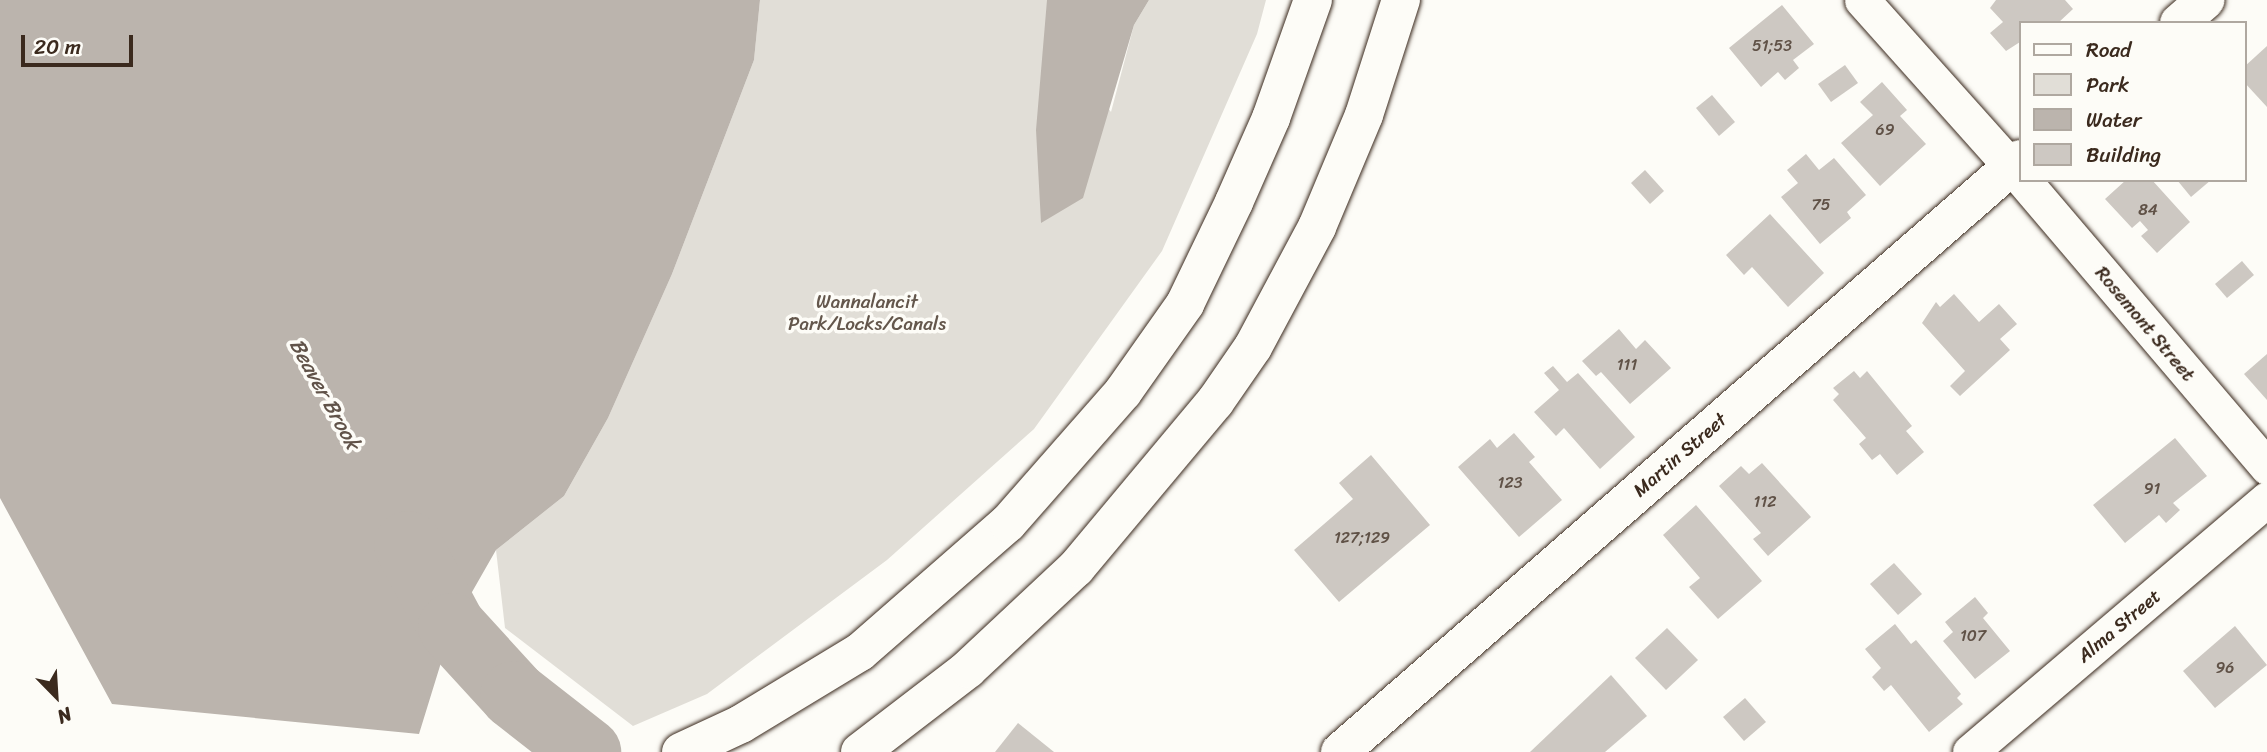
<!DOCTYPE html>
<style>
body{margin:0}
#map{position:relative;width:2267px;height:752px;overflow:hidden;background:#fdfcf7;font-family:Sriracha,sans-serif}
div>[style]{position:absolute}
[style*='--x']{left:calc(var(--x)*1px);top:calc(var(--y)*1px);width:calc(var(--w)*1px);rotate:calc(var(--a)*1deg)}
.green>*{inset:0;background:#e1ded7}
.water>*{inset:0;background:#bbb4ad}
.river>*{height:68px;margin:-34px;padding:0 34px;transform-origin:34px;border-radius:34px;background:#bbb4ad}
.building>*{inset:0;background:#cdc8c2}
.roads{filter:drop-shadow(0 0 2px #3b2a1e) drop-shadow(0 0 2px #3b2a1e)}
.street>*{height:35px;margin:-17.5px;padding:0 17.5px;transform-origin:17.5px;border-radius:17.5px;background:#fdfcf7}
.secondary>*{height:38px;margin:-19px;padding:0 19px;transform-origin:19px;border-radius:19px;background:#fdfcf7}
.primary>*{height:38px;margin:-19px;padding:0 19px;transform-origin:19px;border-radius:19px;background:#fdfcf7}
span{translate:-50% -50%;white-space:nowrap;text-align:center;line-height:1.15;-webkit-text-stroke:7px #fdfcf7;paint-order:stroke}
.number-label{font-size:16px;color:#605247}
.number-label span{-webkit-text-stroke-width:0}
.park-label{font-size:19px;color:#64574c}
.street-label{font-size:19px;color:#3b2a1e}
.water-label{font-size:21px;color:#615349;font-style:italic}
.legend{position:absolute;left:2019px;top:21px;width:228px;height:161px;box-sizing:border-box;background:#fdfcf7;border:2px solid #afa8a0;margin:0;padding:9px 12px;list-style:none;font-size:21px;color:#3b2a1e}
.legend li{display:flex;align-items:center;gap:14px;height:35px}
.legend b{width:35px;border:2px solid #afa8a0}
.north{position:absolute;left:21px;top:661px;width:70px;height:70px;-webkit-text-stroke:5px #fdfcf7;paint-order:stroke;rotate:156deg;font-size:19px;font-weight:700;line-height:28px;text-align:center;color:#3b2a1e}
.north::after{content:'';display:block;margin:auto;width:24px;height:32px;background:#3b2a1e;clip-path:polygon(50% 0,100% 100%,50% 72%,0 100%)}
.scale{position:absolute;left:21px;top:35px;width:112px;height:32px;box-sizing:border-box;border:4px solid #3b2a1e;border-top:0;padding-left:9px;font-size:21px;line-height:24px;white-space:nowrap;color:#3b2a1e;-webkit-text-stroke:5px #fdfcf7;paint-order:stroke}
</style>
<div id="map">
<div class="green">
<i style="clip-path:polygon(760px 0,1047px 0,1047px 23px,1111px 112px,1134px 25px,1149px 0,1266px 0,1257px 34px,1162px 251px,1034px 429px,887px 560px,707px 694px,633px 726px,505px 628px,496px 550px,564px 496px,608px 418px,672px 274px,754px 60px)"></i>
</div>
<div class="water">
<i style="clip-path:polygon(0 0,760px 0,754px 60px,672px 274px,608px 418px,564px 496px,496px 550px,452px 627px,419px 734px,112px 704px,0 498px)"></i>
<i style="clip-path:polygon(1047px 0,1149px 0,1134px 25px,1083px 198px,1041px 223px,1036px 130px)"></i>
</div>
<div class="river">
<i style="--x:408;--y:545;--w:93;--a:61.8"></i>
<i style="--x:452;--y:627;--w:92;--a:47.6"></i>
<i style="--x:514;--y:695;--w:93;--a:38"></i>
</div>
<div class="building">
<i style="clip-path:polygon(1996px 0,2065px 0,2073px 9px,2058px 23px,2020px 23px,2020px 42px,2006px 51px,1990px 33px,2003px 22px,1990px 8px)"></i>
<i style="clip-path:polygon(1782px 5px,1814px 44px,1793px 60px,1799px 68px,1785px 80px,1778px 72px,1761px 87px,1729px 48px)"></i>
<i style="clip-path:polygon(2267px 46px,2267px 107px,2244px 82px,2244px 67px)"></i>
<i style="clip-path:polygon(1845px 65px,1858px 83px,1831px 102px,1818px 84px)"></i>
<i style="clip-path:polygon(1882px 82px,1907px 110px,1900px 116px,1926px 144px,1880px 186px,1841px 143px,1873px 115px,1860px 102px)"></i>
<i style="clip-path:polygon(1712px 95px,1735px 122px,1719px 136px,1696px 108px)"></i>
<i style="clip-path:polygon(1806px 154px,1819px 170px,1834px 158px,1866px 195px,1847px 212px,1851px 218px,1820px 244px,1781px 197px,1798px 183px,1787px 170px)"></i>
<i style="clip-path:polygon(1645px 170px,1664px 191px,1650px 204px,1631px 183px)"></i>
<i style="clip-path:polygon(2126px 180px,2152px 180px,2190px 222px,2157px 253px,2141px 236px,2148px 230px,2140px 221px,2132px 228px,2105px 199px)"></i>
<i style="clip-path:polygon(2177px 180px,2211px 180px,2191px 197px)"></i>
<i style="clip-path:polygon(1770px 214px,1824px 273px,1788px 307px,1752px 267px,1744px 275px,1726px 255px)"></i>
<i style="clip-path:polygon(2242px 261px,2254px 275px,2227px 298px,2215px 284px)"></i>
<i style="clip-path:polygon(1954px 294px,1979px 322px,1999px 304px,2017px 324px,2000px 339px,2010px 350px,1960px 396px,1950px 386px,1965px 371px,1922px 323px,1936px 302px,1940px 307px)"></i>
<i style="clip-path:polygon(1619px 329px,1636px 349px,1645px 340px,1671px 368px,1630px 404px,1601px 372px,1596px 376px,1582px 361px)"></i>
<i style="clip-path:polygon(2267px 354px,2267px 400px,2244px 374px)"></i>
<i style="clip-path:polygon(1553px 366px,1567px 382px,1578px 373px,1635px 437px,1600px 469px,1564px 428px,1556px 436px,1534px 412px,1559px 390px,1544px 373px)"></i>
<i style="clip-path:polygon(1854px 371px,1860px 378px,1867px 371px,1912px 426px,1906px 431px,1924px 452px,1897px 475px,1880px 454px,1872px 460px,1859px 444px,1866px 438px,1833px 400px,1839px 394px,1833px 388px)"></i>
<i style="clip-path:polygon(1514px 433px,1535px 457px,1529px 462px,1562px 500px,1519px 537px,1458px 467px,1490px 439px,1497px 448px)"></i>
<i style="clip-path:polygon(2175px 438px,2207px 476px,2173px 503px,2180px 510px,2166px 523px,2159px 515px,2125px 543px,2093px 505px)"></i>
<i style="clip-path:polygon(1371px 455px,1430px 525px,1339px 602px,1294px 550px,1353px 499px,1339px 483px)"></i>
<i style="clip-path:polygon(1762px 463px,1811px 517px,1768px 556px,1753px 539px,1761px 533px,1719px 486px,1741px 466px,1749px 474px)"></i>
<i style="clip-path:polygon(1696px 505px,1762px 581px,1718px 619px,1689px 587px,1700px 578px,1663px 535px)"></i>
<i style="clip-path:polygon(1894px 563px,1922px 594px,1898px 615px,1870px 584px)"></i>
<i style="clip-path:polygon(1975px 597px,1988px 613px,1983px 618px,2010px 651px,1975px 679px,1943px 641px,1953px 632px,1945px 622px)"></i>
<i style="clip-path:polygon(1895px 624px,1911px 644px,1916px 640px,1961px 694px,1957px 698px,1963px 704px,1929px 732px,1891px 685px,1884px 691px,1872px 677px,1881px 668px,1865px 649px)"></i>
<i style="clip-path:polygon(2235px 626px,2267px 665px,2215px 708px,2183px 671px)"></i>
<i style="clip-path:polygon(1667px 628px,1698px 660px,1666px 690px,1635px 658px)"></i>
<i style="clip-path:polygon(1611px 675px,1647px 716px,1605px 752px,1530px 752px)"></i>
<i style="clip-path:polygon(1745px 698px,1766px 722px,1744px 741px,1723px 717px)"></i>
<i style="clip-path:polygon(1018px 723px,1054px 752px,995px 752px)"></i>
</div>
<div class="roads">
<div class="street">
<i style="--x:1862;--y:0;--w:237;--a:48.2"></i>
<i style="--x:2023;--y:180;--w:377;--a:49.6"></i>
<i style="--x:1970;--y:752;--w:390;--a:-40.4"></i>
</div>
<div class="secondary">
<i style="--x:2179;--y:23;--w:35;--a:-41"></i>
<i style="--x:1340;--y:752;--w:902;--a:-41.09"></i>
</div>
<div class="primary">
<i style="--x:681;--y:752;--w:66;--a:-25"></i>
<i style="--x:741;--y:724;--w:139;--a:-31.2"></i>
<i style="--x:860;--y:652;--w:196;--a:-41.1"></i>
<i style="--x:1008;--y:523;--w:174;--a:-48.7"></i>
<i style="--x:1123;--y:392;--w:108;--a:-54.8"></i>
<i style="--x:1185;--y:304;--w:113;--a:-64.3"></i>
<i style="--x:1234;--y:202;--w:92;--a:-66.2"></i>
<i style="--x:1271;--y:118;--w:125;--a:-70.4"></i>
<i style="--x:860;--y:752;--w:136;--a:-37.5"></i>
<i style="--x:968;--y:669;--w:148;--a:-43.1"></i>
<i style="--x:1076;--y:568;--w:217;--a:-50.1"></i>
<i style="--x:1215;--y:402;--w:67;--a:-55.4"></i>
<i style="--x:1253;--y:347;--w:136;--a:-61.9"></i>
<i style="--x:1317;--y:227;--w:121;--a:-67.2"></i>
<i style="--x:1364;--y:115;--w:121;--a:-72.2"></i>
</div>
</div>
<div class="number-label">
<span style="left:1772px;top:46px">51;53</span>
<span style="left:1885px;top:130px">69</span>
<span style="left:1821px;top:205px">75</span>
<span style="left:2148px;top:210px">84</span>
<span style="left:1627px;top:365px">111</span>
<span style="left:1510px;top:483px">123</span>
<span style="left:2152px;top:489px">91</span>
<span style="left:1765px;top:502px">112</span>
<span style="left:1362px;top:538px">127;129</span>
<span style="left:1973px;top:636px">107</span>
<span style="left:2225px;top:668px">96</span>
</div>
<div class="park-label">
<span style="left:867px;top:313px">Wannalancit<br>Park/Locks/Canals</span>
</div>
<div class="street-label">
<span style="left:2145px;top:324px;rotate:50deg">Rosemont Street</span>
<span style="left:1680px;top:455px;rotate:-41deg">Martin Street</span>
<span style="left:2119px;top:626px;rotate:-40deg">Alma Street</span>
</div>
<div class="water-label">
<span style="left:325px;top:394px;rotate:61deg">Beaver Brook</span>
</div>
<ul class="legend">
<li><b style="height:9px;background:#fdfcf7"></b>Road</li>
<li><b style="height:19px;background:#e1ded7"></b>Park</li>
<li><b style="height:19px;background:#bbb4ad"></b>Water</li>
<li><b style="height:19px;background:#cdc8c2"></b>Building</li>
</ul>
<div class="north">N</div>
<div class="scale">20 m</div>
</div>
